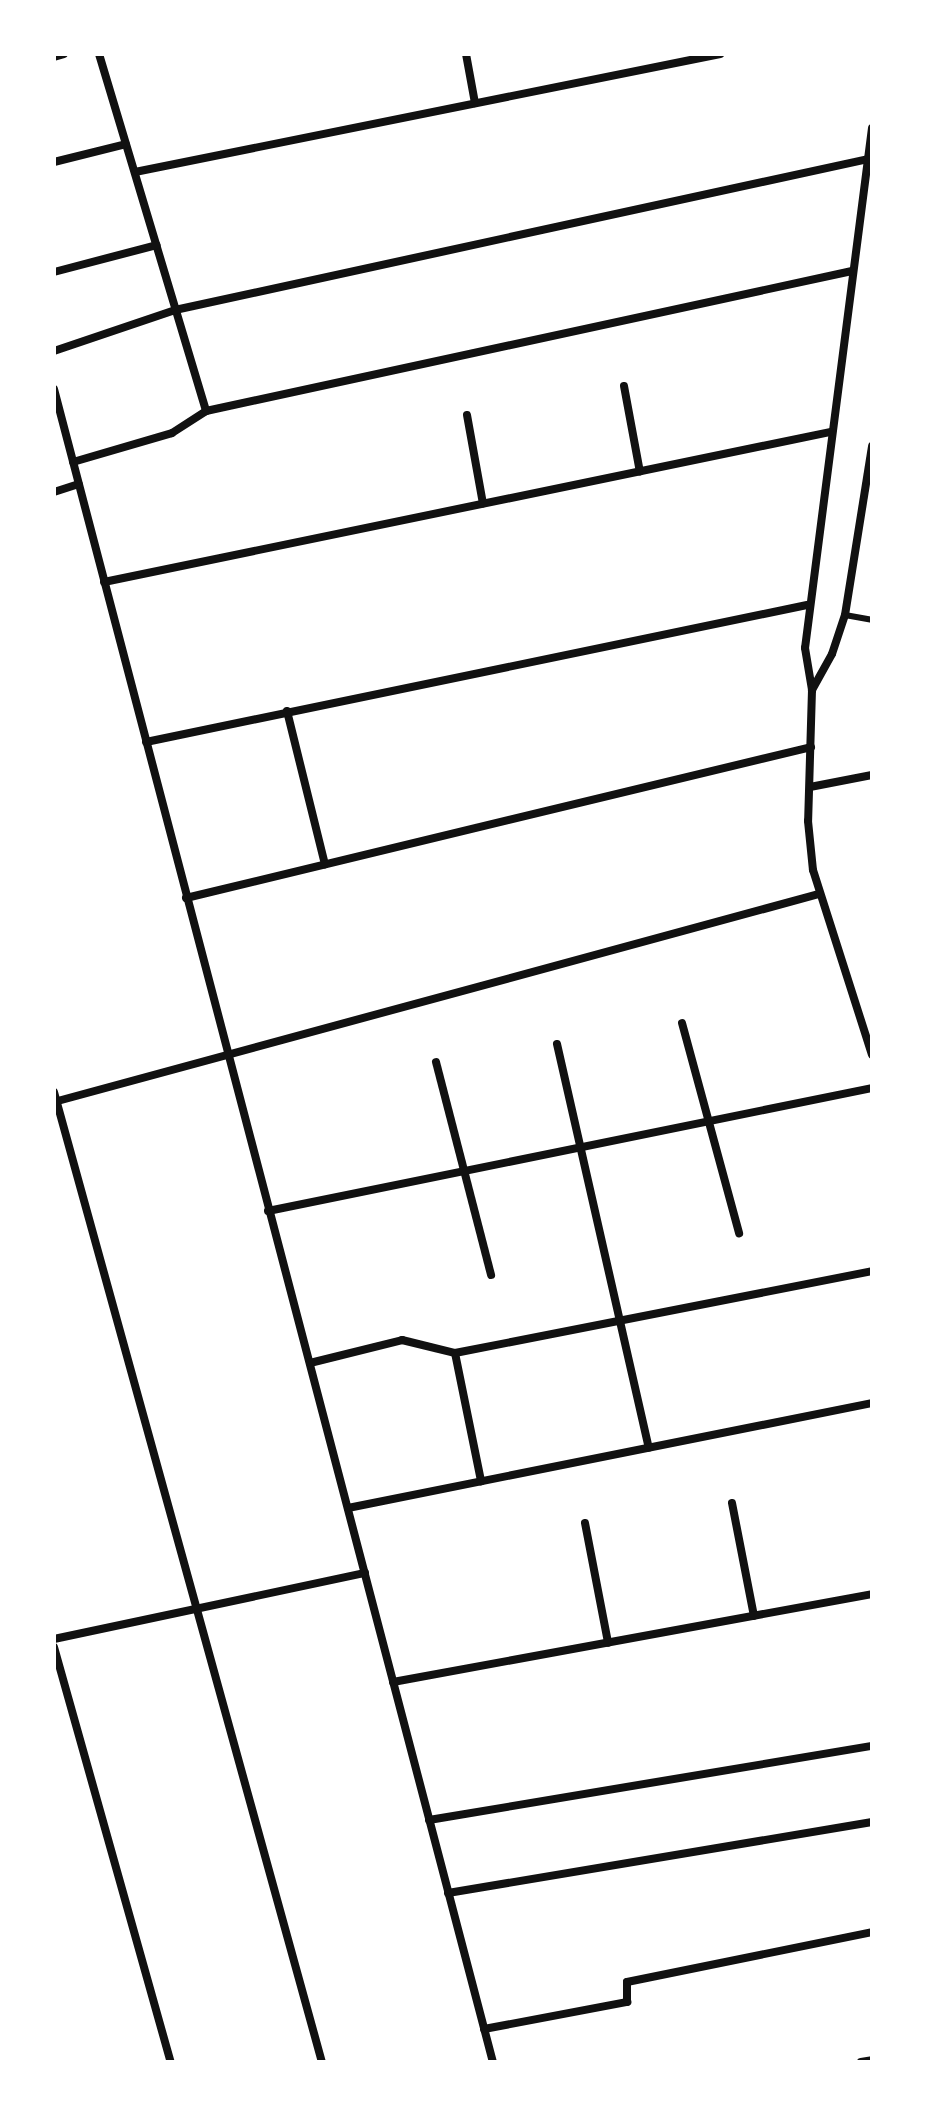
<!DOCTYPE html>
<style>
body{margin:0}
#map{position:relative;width:926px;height:2116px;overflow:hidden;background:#fff;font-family:"Work Sans",sans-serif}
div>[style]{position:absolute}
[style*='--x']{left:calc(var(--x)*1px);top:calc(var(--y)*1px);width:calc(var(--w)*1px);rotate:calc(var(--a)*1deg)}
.service>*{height:6px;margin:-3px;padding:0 3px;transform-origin:3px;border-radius:3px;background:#111}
.minor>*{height:8px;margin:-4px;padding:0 4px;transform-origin:4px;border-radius:4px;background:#111}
span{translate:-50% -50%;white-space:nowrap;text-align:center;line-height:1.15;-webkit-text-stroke:8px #fff;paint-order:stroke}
.frame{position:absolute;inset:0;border:56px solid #fff;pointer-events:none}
</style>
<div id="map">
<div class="service">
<i style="--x:845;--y:615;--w:27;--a:10"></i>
</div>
<div class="minor">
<i style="--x:99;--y:54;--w:373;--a:73.3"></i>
<i style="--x:466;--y:54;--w:50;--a:79.6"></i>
<i style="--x:54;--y:57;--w:10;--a:-17"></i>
<i style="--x:872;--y:128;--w:524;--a:97.34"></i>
<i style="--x:805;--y:648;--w:43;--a:80.5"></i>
<i style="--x:812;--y:690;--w:131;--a:91.7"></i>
<i style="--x:808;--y:821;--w:49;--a:84.2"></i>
<i style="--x:813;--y:870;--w:194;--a:72.3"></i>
<i style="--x:54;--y:162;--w:74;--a:-14"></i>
<i style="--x:135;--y:172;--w:597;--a:-11.4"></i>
<i style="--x:54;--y:272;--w:106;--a:-14.7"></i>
<i style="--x:54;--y:351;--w:128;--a:-18.7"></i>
<i style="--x:175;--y:310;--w:709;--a:-12.29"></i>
<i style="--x:624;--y:386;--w:87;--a:79.5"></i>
<i style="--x:54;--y:389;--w:1730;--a:75.3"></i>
<i style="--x:467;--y:415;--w:90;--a:79.8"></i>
<i style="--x:73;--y:462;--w:103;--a:-16.3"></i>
<i style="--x:172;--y:433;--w:40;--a:-32.9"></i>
<i style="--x:206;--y:411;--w:661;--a:-12.23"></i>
<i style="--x:54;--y:492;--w:26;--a:-18"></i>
<i style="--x:104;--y:582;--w:741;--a:-11.67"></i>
<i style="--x:812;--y:690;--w:41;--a:-60.9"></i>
<i style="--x:832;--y:654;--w:41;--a:-71.6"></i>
<i style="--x:845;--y:615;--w:171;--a:-80.9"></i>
<i style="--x:287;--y:711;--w:158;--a:76.1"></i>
<i style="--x:146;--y:742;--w:675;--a:-11.71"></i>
<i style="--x:810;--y:787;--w:63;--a:-11"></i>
<i style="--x:186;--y:898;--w:643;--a:-13.58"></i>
<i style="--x:682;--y:1023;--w:218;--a:74.8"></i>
<i style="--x:557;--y:1044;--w:414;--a:77.2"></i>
<i style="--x:436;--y:1062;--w:220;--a:75.5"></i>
<i style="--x:54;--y:1092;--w:1006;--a:74.56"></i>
<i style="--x:54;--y:1102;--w:793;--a:-15.21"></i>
<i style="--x:268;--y:1211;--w:616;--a:-11.51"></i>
<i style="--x:455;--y:1353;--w:131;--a:78.5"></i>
<i style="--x:310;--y:1363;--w:95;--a:-14"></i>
<i style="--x:402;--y:1340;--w:55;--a:13.8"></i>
<i style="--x:455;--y:1353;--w:425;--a:-11.1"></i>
<i style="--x:732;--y:1503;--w:115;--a:79"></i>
<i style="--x:348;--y:1508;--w:534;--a:-11.33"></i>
<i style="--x:585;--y:1523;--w:122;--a:79.1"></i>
<i style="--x:54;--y:1639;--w:318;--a:-12"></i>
<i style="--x:54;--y:1647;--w:431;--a:74.3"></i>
<i style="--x:393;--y:1682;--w:487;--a:-10.4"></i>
<i style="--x:429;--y:1820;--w:449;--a:-9.5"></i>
<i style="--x:448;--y:1893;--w:430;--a:-9.5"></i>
<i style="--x:484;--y:2029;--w:146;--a:-10.7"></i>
<i style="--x:627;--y:2002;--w:20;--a:-90"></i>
<i style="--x:627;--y:1982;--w:250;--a:-11.5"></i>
<i style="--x:861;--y:2062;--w:11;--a:-10"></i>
</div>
<div class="frame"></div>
</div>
